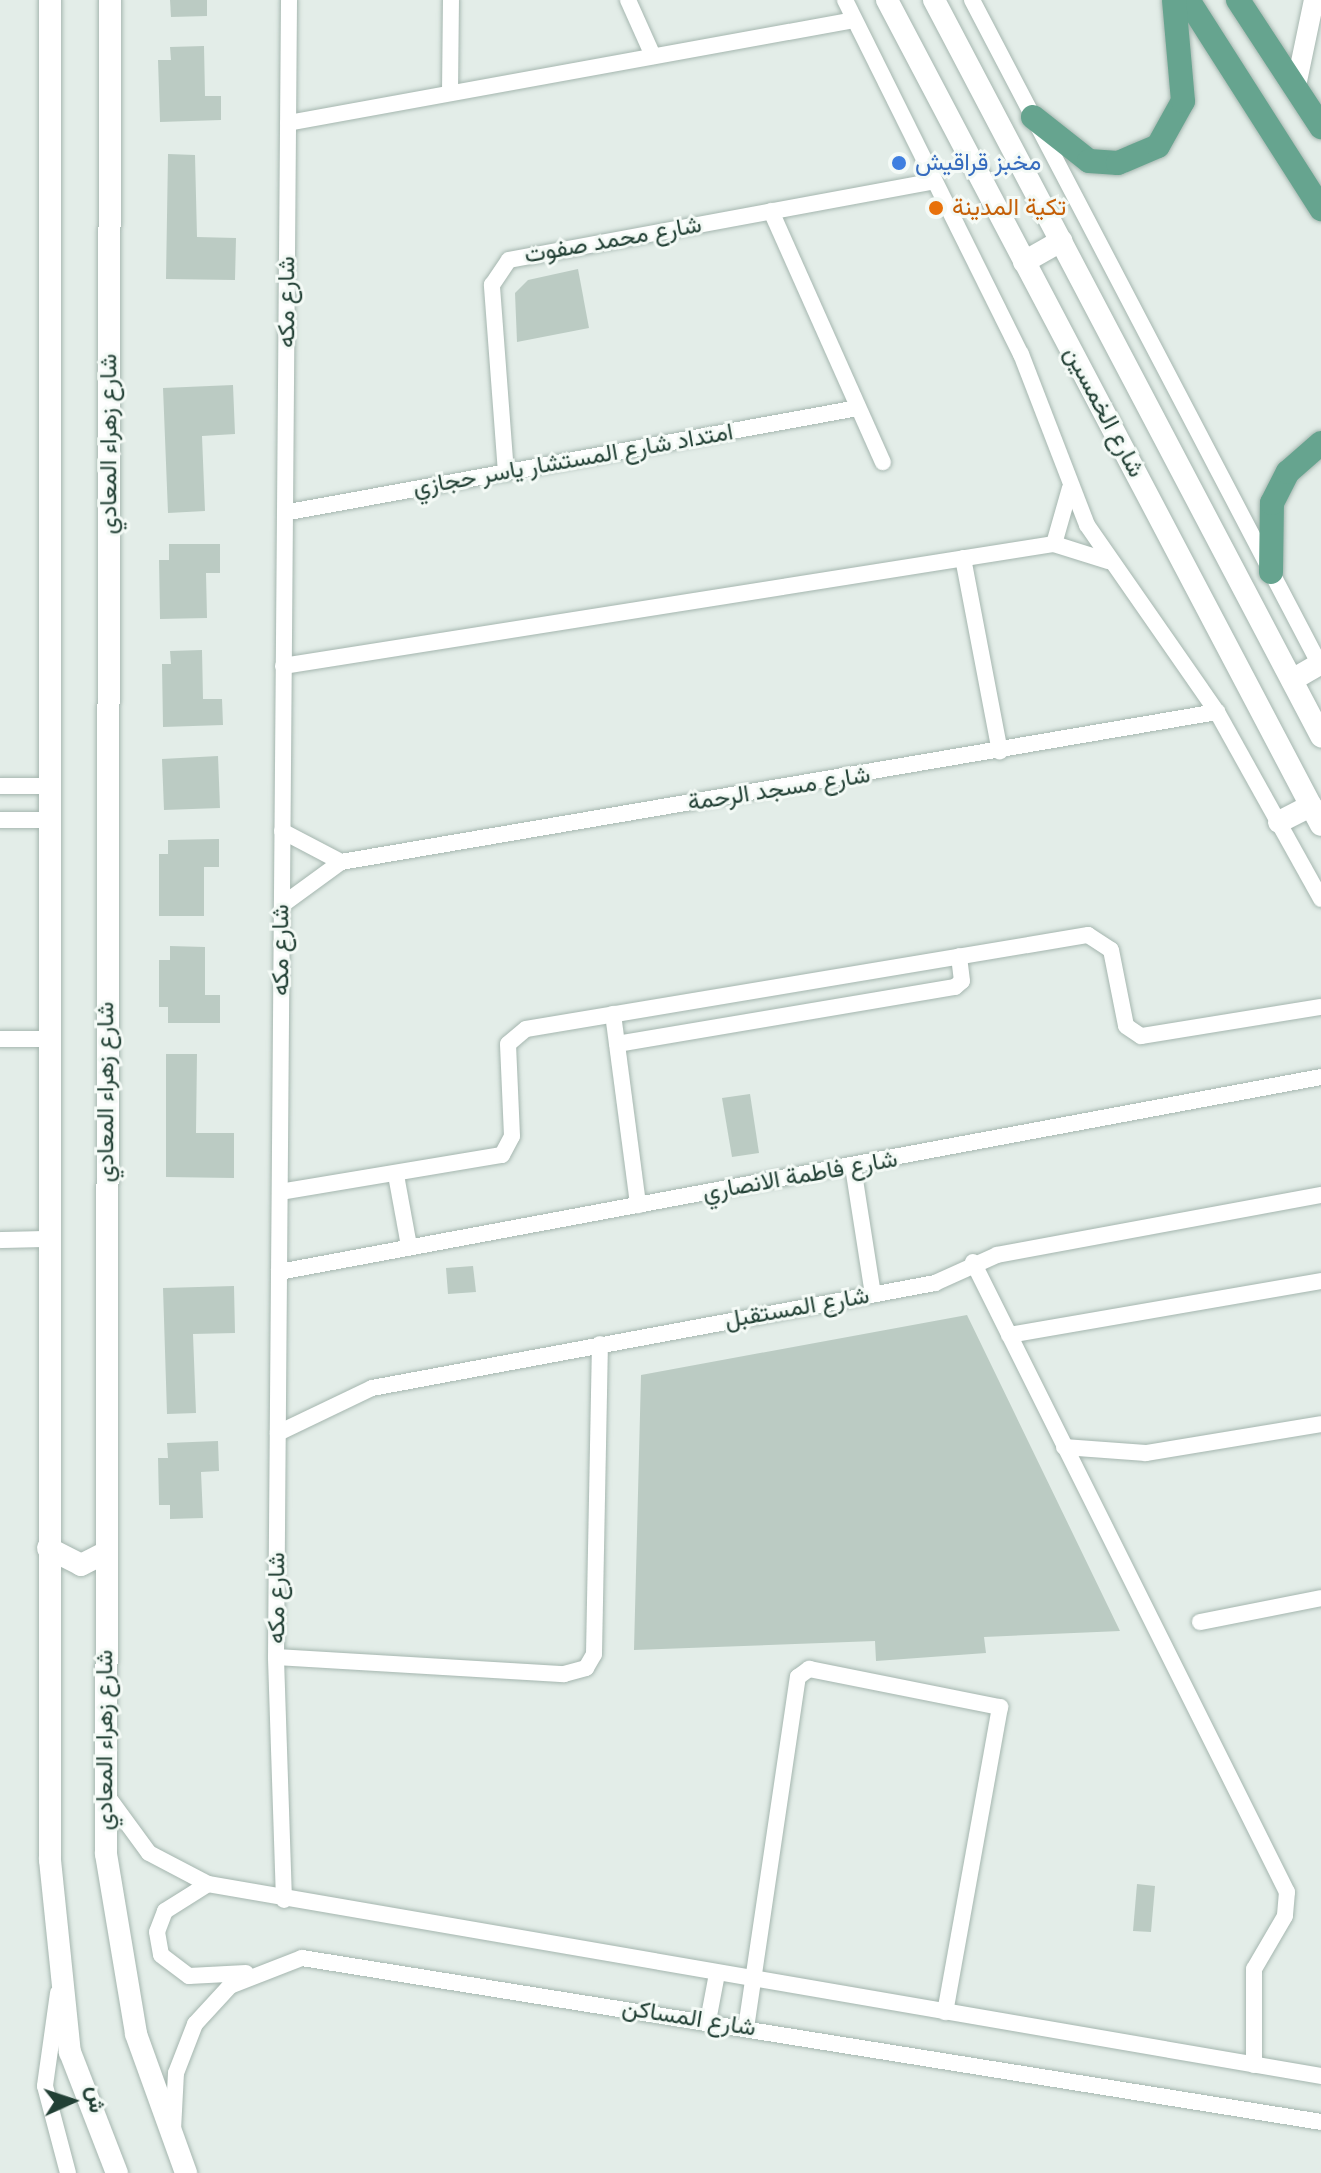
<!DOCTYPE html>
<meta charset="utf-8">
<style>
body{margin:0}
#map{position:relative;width:1321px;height:2173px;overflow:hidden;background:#e3ede8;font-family:Roboto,Vazirmatn,sans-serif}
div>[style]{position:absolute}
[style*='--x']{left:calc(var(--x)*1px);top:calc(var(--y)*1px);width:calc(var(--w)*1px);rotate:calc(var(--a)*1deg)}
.building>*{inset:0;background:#bbcbc3}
.roads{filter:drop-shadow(0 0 2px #a5b6af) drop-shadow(0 0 2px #a5b6af)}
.minor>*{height:16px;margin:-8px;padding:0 8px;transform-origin:8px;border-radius:8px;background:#fff}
.tertiary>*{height:20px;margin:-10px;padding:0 10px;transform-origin:10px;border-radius:10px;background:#fff}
.secondary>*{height:22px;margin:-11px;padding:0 11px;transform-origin:11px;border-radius:11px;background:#fff}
.primary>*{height:24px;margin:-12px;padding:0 12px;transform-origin:12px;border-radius:12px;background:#66a48f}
.dots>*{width:22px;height:22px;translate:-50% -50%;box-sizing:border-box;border:4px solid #f4faf6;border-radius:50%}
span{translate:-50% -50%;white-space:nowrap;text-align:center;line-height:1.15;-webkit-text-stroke:6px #f4faf6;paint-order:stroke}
.shop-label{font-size:24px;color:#366cbe}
.left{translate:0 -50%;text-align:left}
.food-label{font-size:24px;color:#c56008}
.street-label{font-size:24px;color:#224035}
.north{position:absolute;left:32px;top:2061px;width:80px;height:80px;-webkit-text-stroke:6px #f4faf6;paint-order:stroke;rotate:87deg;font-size:22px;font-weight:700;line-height:32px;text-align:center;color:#224035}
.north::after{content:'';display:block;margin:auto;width:28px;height:36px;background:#224035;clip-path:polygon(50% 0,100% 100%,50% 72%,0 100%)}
</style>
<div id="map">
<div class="building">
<i style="clip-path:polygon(170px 0,207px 0,207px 16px,171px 17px)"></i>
<i style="clip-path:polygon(204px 46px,205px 96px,221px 96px,221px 120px,160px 122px,158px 60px,171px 60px,170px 47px)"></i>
<i style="clip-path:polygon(168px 154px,195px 155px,197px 237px,236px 238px,235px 280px,166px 279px)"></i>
<i style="clip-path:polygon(578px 269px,589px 328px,517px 342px,515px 293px,528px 280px)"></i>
<i style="clip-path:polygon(233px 385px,235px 434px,202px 436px,205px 511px,168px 513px,163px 388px)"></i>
<i style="clip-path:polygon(169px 544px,220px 544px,220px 573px,206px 573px,207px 618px,160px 619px,159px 560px,169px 560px)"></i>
<i style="clip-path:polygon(202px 650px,203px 699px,222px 699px,223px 725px,163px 727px,162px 664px,171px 664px,170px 651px)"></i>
<i style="clip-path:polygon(218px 756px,220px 808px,164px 810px,162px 759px)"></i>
<i style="clip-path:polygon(219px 839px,219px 867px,204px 867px,204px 916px,159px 916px,159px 854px,168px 854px,168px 840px)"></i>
<i style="clip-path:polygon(170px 946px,205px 947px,205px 995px,220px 995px,220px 1023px,168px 1023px,168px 1007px,159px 1007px,159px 960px,170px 960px)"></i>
<i style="clip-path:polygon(166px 1054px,197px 1054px,196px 1133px,234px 1133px,234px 1178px,166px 1177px)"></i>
<i style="clip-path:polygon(750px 1094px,759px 1153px,732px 1157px,722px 1098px)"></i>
<i style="clip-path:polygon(473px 1266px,476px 1292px,448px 1294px,446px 1268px)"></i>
<i style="clip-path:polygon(234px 1286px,235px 1333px,193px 1334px,196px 1413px,167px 1414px,163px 1288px)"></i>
<i style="clip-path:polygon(967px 1315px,1120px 1631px,984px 1637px,986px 1653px,876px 1661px,875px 1641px,634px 1650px,641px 1375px)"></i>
<i style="clip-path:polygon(218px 1441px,219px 1471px,201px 1472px,203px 1518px,170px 1519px,170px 1505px,159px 1505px,158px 1458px,168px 1458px,167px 1443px)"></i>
<i style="clip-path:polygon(1137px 1884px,1155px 1886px,1151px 1932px,1133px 1931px)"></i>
</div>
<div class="roads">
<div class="minor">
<i style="--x:628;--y:0;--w:61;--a:65.9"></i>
<i style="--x:845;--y:0;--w:395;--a:63.6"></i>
<i style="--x:1021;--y:354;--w:183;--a:68.9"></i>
<i style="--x:1087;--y:525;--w:228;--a:55.2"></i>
<i style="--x:1217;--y:712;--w:214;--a:60.9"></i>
<i style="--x:972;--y:0;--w:753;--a:62.38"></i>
<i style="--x:450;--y:93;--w:93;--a:-89.4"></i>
<i style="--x:288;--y:123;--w:575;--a:-10.31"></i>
<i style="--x:771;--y:211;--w:275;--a:66"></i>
<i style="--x:506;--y:473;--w:189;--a:-94.3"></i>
<i style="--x:492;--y:285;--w:30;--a:-56"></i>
<i style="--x:509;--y:260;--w:432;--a:-10.5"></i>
<i style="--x:289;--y:512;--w:578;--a:-10.36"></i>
<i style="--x:1054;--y:544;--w:58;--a:-74.1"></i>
<i style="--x:963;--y:558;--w:197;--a:79.2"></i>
<i style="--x:283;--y:666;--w:781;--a:-8.99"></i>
<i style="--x:1054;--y:544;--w:57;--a:17.5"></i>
<i style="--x:0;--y:786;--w:46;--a:0"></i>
<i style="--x:0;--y:820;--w:46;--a:0"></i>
<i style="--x:282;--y:831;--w:67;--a:27.7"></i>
<i style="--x:282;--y:905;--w:73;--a:-36.1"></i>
<i style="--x:341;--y:862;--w:889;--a:-9.72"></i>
<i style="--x:613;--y:1014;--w:193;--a:82.5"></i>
<i style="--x:0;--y:1039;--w:45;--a:0"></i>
<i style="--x:617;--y:1044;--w:343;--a:-9.6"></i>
<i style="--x:955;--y:987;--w:9;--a:-41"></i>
<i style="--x:962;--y:981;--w:25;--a:-97"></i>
<i style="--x:853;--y:1167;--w:129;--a:81.1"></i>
<i style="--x:396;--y:1175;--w:72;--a:79.6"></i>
<i style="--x:280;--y:1192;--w:225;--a:-9.5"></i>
<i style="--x:502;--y:1155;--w:21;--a:-62"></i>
<i style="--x:512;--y:1136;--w:92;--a:-92.5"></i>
<i style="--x:508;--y:1044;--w:23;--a:-40"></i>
<i style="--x:526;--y:1029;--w:570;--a:-9.5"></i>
<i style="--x:1088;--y:935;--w:27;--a:33"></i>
<i style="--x:1111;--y:950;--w:77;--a:78.8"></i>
<i style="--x:1126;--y:1026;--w:18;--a:34"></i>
<i style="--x:1141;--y:1036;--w:182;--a:-9.2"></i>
<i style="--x:0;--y:1240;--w:47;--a:-1.2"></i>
<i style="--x:973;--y:1262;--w:704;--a:63.51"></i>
<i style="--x:1287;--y:1892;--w:24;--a:95"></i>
<i style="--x:1285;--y:1916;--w:61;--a:120.3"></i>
<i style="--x:1254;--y:1969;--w:96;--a:90"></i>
<i style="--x:279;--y:1272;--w:1060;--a:-10.6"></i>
<i style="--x:1009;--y:1335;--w:317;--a:-9.8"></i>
<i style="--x:278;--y:1433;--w:104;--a:-25.6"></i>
<i style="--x:372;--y:1388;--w:573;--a:-10.56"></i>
<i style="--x:935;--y:1283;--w:68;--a:-24.3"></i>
<i style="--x:997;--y:1255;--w:330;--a:-10.5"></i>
<i style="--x:1064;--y:1447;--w:82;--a:4.2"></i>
<i style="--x:1146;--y:1453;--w:177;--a:-9.4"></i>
<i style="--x:1200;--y:1622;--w:123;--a:-11.2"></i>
<i style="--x:276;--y:1657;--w:289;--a:3.4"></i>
<i style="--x:564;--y:1674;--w:23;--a:-15"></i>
<i style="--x:586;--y:1668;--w:16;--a:-60"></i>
<i style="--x:594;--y:1654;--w:310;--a:-88.9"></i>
<i style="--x:108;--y:1797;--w:69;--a:53.8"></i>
<i style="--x:149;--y:1853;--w:67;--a:27.7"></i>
<i style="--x:208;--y:1884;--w:1129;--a:9.79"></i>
<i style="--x:208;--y:1884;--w:51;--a:147.9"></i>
<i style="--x:165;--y:1911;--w:22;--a:111"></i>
<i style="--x:157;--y:1932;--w:23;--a:80"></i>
<i style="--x:161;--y:1955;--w:35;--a:37"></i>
<i style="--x:189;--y:1976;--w:57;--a:-3"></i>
<i style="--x:284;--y:1900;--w:243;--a:-91.9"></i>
<i style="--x:276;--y:1657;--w:1657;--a:-89.55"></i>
<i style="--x:58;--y:1993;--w:94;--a:98"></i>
<i style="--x:45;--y:2086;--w:90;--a:75.2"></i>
<i style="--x:708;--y:2021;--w:48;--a:-79.2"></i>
<i style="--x:746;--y:2028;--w:355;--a:-81.6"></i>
<i style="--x:798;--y:1677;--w:14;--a:-36"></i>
<i style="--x:809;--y:1669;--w:195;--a:11.3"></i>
<i style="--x:1000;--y:1707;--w:310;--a:100.2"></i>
<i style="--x:173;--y:2130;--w:57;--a:-87"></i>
<i style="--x:176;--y:2073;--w:53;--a:-68.8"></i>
<i style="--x:195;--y:2024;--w:52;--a:-47.4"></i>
<i style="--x:230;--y:1986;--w:77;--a:-21.3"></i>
<i style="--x:302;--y:1958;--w:1032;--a:9.14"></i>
</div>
<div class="tertiary">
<i style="--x:1296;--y:86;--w:88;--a:-78.2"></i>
</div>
<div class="secondary">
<i style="--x:50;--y:0;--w:1860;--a:90"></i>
<i style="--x:50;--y:1860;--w:193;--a:84.1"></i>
<i style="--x:70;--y:2052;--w:130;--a:68.8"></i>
<i style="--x:110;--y:0;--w:1854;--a:90.12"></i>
<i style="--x:106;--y:1854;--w:182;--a:80.5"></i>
<i style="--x:136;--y:2034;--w:148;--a:70.2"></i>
<i style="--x:887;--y:0;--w:932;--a:62.25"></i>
<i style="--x:934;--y:0;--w:832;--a:62.26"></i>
<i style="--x:1024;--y:262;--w:43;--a:-29.6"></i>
<i style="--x:1292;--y:680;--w:32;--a:-30"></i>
<i style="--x:1279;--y:822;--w:36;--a:-27"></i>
<i style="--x:48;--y:1548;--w:37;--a:27"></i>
<i style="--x:81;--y:1565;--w:27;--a:-27"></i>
</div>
<div class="primary">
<i style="--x:1188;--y:0;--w:248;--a:57.5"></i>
<i style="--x:1238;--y:0;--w:152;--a:56.8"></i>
<i style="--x:1033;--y:117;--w:71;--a:38.2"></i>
<i style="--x:1089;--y:161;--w:29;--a:4"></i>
<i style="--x:1118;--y:163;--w:43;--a:-23"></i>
<i style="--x:1158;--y:146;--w:51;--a:-60.9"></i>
<i style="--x:1183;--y:101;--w:101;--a:-95.1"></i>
<i style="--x:1271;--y:572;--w:69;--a:-89.2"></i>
<i style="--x:1272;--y:503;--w:35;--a:-63"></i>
<i style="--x:1288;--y:472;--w:44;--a:-41.3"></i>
</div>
</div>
<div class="dots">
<i style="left:899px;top:163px;background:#3f7fe0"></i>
<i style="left:936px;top:208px;background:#e8710a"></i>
</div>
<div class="shop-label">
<span class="left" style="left:915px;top:163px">مخبز قراقيش</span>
</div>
<div class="food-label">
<span class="left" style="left:952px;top:208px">تكية المدينة</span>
</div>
<div class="street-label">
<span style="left:613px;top:240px;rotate:-10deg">شارع محمد صفوت</span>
<span style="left:287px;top:302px;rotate:-90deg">شارع مكه</span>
<span style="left:1104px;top:412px;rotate:62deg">شارع الخمسين</span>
<span style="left:109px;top:444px;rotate:-90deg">شارع زهراء المعادي</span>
<span style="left:573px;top:460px;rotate:-10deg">امتداد شارع المستشار ياسر حجازي</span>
<span style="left:779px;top:789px;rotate:-9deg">شارع مسجد الرحمة</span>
<span style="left:281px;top:950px;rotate:-90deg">شارع مكه</span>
<span style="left:106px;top:1092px;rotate:-90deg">شارع زهراء المعادي</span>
<span style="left:800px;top:1176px;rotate:-10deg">شارع فاطمة الانصاري</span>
<span style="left:797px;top:1308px;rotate:-10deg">شارع المستقبل</span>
<span style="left:277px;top:1598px;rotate:-90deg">شارع مكه</span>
<span style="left:105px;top:1740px;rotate:-90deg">شارع زهراء المعادي</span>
<span style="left:689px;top:2018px;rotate:9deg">شارع المساكن</span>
</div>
<div class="north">ش</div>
</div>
